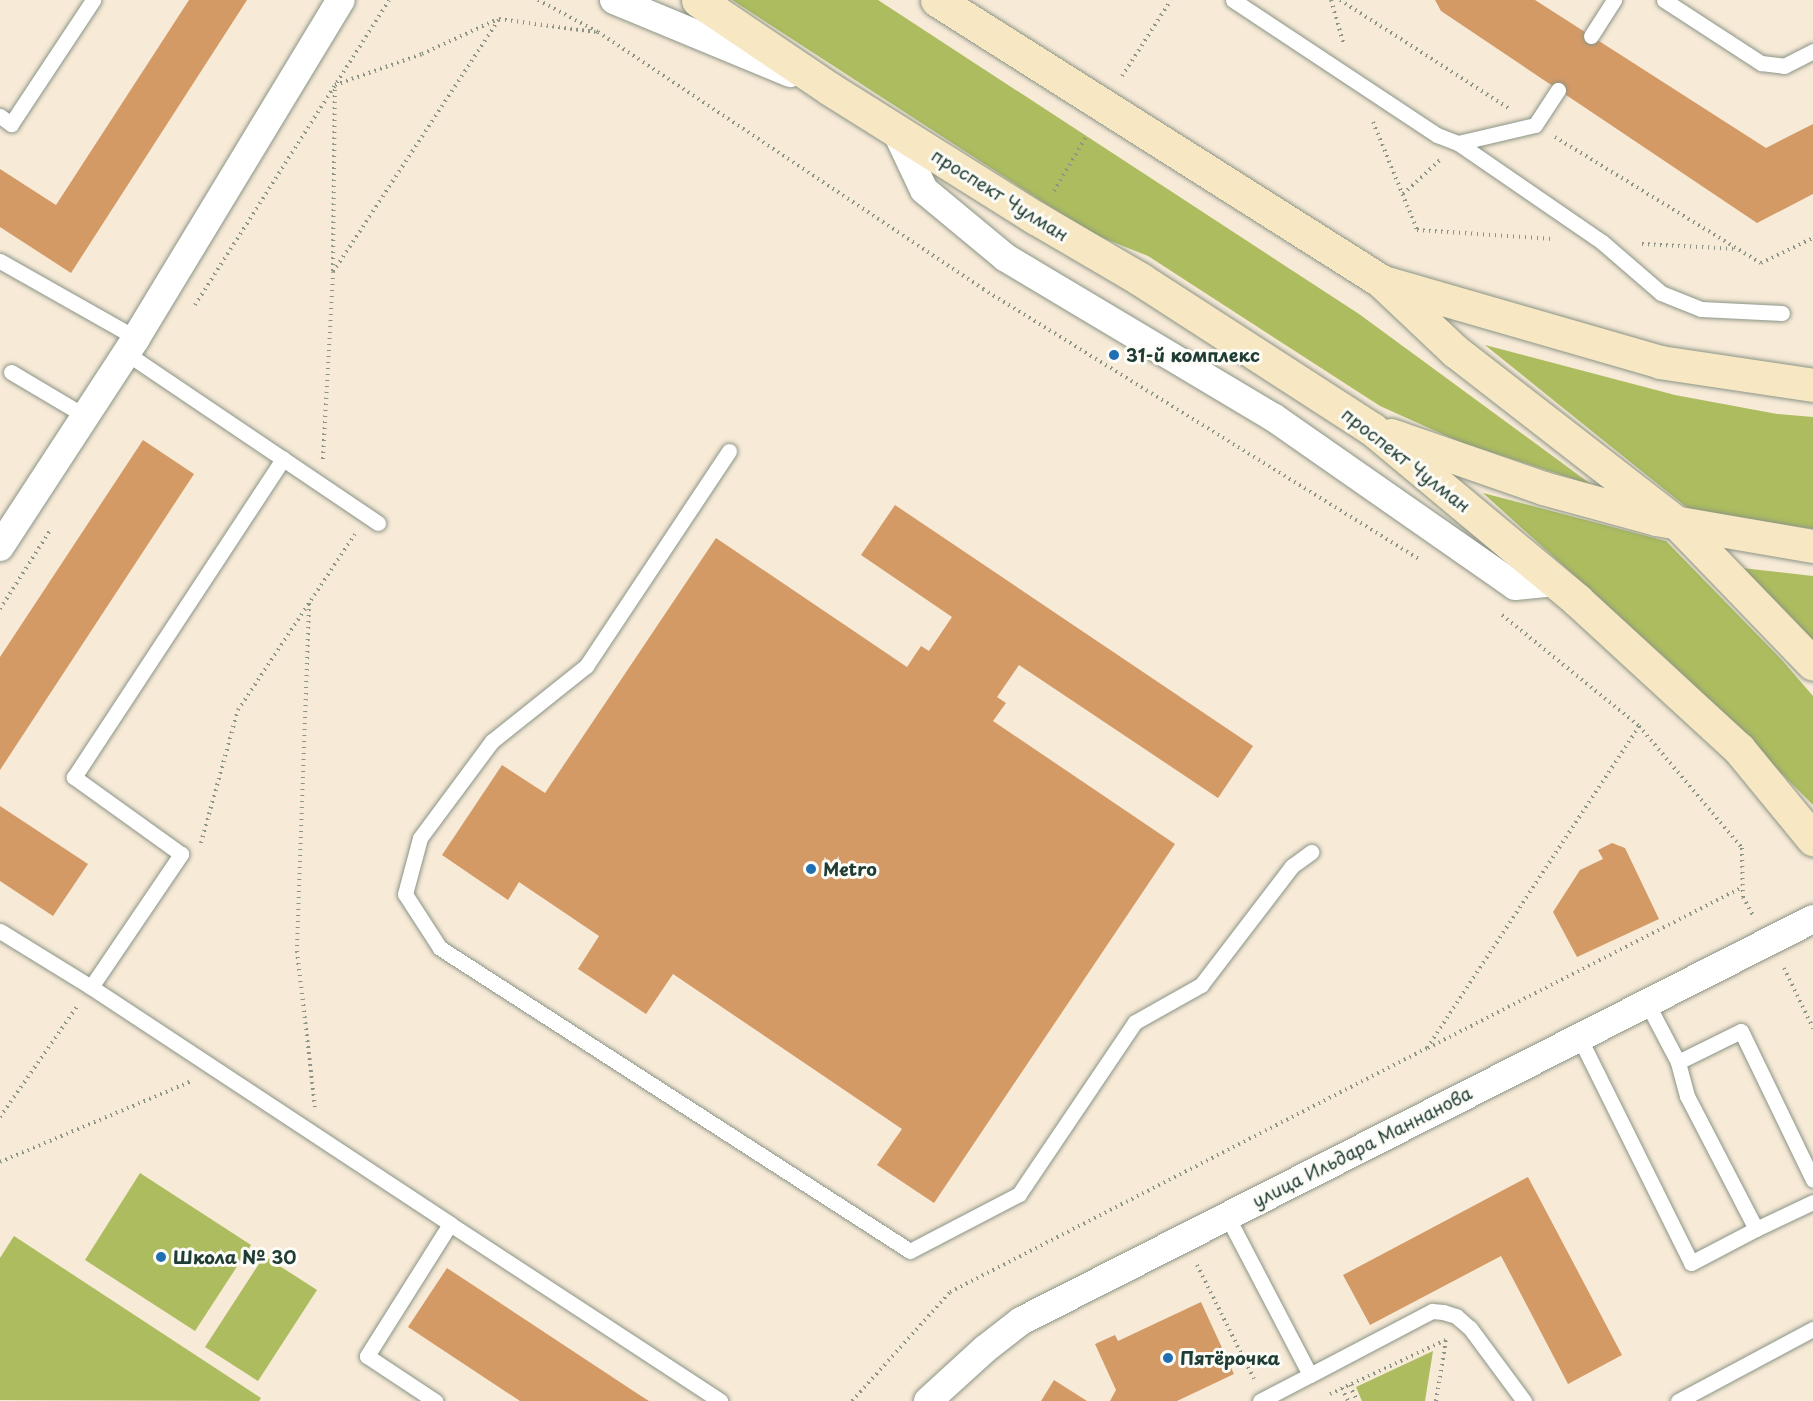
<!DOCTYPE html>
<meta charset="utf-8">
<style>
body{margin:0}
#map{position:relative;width:1813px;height:1401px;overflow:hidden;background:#f7ead7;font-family:"Playpen Sans",sans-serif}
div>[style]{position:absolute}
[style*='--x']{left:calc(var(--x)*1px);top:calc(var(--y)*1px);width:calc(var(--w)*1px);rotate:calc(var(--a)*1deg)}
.green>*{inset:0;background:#acbc5f}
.building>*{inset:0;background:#d49a66}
.path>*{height:4px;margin-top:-2px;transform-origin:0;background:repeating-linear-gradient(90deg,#8b9486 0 1.5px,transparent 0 6px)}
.roads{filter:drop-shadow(0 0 2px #8b9486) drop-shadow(0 0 2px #8b9486)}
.lane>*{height:15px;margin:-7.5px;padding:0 7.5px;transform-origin:7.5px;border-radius:7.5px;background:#fff}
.street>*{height:28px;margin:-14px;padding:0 14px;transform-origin:14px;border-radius:14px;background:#fff}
.secondary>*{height:33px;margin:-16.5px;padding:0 16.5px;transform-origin:16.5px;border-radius:16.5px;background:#f7e8c3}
.dots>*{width:16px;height:16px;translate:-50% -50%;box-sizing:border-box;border:3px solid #fdfcf7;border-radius:50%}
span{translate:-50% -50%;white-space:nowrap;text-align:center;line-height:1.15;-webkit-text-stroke:6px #fdfcf7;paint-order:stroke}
.street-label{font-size:18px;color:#1f3d34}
.poi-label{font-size:18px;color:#1f3d34;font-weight:700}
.left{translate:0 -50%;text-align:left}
</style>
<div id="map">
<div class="green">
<i style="clip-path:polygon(732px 0,878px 0,1359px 314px,1592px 485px,1460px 442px,1380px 406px,1148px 256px,1098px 236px,1046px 204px)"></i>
<i style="clip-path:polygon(1485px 345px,1675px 395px,1777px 414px,1813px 417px,1813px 529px,1690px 510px)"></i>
<i style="clip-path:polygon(1483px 493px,1666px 541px,1781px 659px,1813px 696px,1813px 805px,1672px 664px)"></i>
<i style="clip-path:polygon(1742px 568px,1813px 576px,1813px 644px)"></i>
<i style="clip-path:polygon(140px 1173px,251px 1245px,195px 1331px,85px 1260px)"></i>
<i style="clip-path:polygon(14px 1236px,261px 1398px,259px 1401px,0 1400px,0 1258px)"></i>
<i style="clip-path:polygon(264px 1256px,317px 1290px,258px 1381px,205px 1347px)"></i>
<i style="clip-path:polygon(1433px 1351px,1425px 1401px,1362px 1401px,1356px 1387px)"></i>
</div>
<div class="building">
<i style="clip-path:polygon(189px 0,247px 0,71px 273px,0 227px,0 169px,56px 205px)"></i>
<i style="clip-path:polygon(1435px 0,1535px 0,1766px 148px,1813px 124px,1813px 194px,1757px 223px,1441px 11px)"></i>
<i style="clip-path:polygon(143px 440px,194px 474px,0 770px,0 657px)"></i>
<i style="clip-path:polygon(895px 505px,1253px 746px,1218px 798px,1019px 665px,997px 697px,1006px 703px,993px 721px,1175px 844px,934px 1203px,877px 1165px,902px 1129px,673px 974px,646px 1014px,578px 969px,599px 936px,519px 882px,508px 900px,442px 855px,502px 765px,545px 793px,716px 538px,907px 667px,921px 646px,929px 651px,952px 617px,861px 555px)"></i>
<i style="clip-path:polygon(0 806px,88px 864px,53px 916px,0 881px)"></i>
<i style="clip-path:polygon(1612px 843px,1625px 848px,1659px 919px,1577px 957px,1553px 912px,1580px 870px,1603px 859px,1598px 850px)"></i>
<i style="clip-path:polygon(1528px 1177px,1622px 1355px,1568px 1384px,1501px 1256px,1370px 1325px,1343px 1275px)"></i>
<i style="clip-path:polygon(447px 1268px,638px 1394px,649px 1401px,520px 1401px,408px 1327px)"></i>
<i style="clip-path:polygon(1201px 1302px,1234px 1374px,1177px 1401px,1110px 1401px,1116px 1390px,1095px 1344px,1115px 1335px,1118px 1341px)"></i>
<i style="clip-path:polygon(1054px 1380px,1087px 1401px,1041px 1401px)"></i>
</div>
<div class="path">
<i style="--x:538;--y:0;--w:68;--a:28.1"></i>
<i style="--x:598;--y:32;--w:463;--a:33.7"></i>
<i style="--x:983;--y:289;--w:513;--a:31.77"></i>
<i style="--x:1331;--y:0;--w:47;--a:73.9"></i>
<i style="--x:1340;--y:0;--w:200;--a:32.7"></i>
<i style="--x:1122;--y:76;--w:90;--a:-57.2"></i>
<i style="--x:1373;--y:122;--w:117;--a:67.8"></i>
<i style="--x:1417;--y:230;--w:136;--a:3.8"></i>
<i style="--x:1555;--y:137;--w:241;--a:31.5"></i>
<i style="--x:1761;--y:263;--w:58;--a:-25.7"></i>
<i style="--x:1054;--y:191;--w:65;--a:-59.5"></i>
<i style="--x:1403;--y:194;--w:50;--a:-42.6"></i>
<i style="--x:1642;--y:244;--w:95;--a:3"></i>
<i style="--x:333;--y:271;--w:186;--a:-89.4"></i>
<i style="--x:335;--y:85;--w:92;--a:-19.6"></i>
<i style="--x:422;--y:54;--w:84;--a:-24.7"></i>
<i style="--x:195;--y:305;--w:361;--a:-57.5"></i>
<i style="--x:323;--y:459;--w:187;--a:-86.9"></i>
<i style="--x:333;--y:272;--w:303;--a:-56.7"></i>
<i style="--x:499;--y:19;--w:97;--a:7.7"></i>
<i style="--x:309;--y:603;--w:348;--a:92"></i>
<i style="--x:297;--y:951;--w:157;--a:83.4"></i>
<i style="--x:0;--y:609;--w:95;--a:-57.5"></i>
<i style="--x:1502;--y:615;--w:176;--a:39"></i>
<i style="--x:1639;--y:726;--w:160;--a:49.8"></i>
<i style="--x:1742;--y:848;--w:49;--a:88.8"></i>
<i style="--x:1743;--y:897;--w:21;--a:61"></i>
<i style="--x:201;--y:843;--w:138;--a:-74.5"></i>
<i style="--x:238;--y:710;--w:211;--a:-56.4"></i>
<i style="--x:1784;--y:968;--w:67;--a:64.2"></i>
<i style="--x:1428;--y:1048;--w:353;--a:-27.1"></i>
<i style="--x:0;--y:1117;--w:136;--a:-55.1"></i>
<i style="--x:0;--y:1162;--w:208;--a:-22.9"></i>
<i style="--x:1197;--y:1265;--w:127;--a:63.4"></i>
<i style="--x:1350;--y:1385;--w:17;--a:66"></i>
<i style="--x:1342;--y:1388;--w:14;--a:65"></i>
<i style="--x:1330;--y:1394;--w:130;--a:-25"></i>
<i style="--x:852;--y:1401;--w:147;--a:-48"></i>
<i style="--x:950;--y:1292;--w:536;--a:-27.09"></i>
<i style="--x:1427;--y:1048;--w:386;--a:-56.6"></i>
<i style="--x:1436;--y:1401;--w:63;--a:-80.8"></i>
</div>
<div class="roads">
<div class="lane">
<i style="--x:1233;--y:0;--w:245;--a:33.5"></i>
<i style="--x:1437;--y:135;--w:22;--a:21"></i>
<i style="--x:1458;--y:143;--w:175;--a:34.5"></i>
<i style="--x:1602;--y:242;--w:78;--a:40.8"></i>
<i style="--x:1661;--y:293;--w:43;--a:21.8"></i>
<i style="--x:1701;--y:309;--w:81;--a:2.8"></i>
<i style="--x:1664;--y:0;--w:116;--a:33"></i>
<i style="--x:1761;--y:63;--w:23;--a:7"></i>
<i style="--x:1784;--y:66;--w:33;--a:-27"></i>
<i style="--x:1591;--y:36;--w:43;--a:-57.4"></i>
<i style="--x:0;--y:116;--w:14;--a:36"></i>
<i style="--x:11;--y:124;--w:149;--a:-56.5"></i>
<i style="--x:1458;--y:143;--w:79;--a:-13.2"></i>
<i style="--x:1535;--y:125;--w:42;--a:-56.7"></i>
<i style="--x:0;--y:261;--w:156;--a:29.5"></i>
<i style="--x:126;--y:353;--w:304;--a:34"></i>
<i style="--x:11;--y:372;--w:86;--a:30.7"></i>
<i style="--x:729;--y:451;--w:258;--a:123.6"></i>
<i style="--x:586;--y:666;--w:120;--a:141.4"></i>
<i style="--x:492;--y:741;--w:121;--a:126.6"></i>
<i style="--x:420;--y:838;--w:58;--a:105"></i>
<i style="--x:405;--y:894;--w:64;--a:57.1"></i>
<i style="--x:440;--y:948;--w:559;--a:32.81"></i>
<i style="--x:910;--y:1251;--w:123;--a:-27.6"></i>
<i style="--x:1019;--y:1194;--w:207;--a:-56"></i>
<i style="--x:1135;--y:1022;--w:76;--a:-29.3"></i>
<i style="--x:1201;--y:985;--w:150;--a:-52.6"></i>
<i style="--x:1292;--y:866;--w:24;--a:-36"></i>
<i style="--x:0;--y:931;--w:107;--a:31.6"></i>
<i style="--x:91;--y:987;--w:161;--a:-55.9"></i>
<i style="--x:181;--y:854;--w:132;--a:-144.3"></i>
<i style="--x:74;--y:777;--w:381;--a:-56.7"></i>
<i style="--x:91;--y:987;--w:430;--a:33.4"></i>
<i style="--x:450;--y:1224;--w:156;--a:122.2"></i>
<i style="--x:367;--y:1356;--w:82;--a:33.5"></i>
<i style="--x:1579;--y:1037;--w:252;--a:63.6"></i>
<i style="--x:1691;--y:1263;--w:73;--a:-27.6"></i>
<i style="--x:1756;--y:1229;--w:150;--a:-117.4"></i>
<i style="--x:1687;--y:1096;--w:35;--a:-105"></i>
<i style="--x:1678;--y:1062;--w:67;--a:-117.7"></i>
<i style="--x:1678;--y:1062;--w:70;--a:-26.2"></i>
<i style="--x:1741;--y:1031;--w:165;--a:64.2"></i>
<i style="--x:1227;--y:1216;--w:179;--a:62.4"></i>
<i style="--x:1310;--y:1375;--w:138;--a:-27.7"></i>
<i style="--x:1432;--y:1311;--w:11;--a:5"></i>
<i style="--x:1443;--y:1312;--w:14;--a:17"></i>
<i style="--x:1456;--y:1316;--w:18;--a:41"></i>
<i style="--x:1470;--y:1328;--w:91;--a:53.5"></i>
<i style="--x:450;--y:1224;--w:323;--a:33.2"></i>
<i style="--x:1756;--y:1229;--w:63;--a:-25.3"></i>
<i style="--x:1260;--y:1401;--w:56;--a:-27.5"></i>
<i style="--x:1678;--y:1401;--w:153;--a:-28.1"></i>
</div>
<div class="street">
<i style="--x:614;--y:0;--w:191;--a:22.5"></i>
<i style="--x:896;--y:131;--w:65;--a:64.6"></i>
<i style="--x:924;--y:190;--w:107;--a:39.7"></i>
<i style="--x:1006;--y:258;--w:311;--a:30.8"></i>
<i style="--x:1273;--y:417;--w:295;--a:34.9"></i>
<i style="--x:1515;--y:586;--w:41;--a:-5.6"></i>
<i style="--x:0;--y:547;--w:249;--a:-56.9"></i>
<i style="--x:136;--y:338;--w:395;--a:-58.8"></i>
<i style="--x:928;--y:1401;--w:77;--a:-42.4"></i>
<i style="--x:985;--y:1349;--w:46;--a:-37.9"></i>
<i style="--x:1021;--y:1321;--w:888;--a:-26.91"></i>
</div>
<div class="secondary">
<i style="--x:698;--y:0;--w:159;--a:34"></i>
<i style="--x:830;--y:89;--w:243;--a:32.1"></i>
<i style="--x:1036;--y:218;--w:121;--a:30.4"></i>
<i style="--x:1140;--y:279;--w:276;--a:32.9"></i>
<i style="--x:1372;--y:429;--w:267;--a:39.8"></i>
<i style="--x:1577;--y:600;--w:220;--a:42.6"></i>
<i style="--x:1739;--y:749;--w:117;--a:50.6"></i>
<i style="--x:937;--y:0;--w:525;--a:32.33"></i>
<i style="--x:1381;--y:281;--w:102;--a:43.4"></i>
<i style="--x:1455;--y:351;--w:282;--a:37.8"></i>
<i style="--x:1678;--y:524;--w:194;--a:46"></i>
<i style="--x:1387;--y:283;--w:284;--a:16.1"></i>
<i style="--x:1660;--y:362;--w:155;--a:8.5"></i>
<i style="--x:1391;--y:435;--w:161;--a:19.2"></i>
<i style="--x:1543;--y:488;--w:117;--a:15.3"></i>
<i style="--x:1656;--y:519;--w:159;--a:9.8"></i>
</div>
</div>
<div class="dots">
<i style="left:1114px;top:355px;background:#1f6fb2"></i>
<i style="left:811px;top:869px;background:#1f6fb2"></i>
<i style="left:161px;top:1257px;background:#1f6fb2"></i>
<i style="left:1168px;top:1358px;background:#1f6fb2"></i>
</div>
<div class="street-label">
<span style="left:1000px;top:195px;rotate:32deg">проспект Чулман</span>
<span style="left:1406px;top:460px;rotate:38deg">проспект Чулман</span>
<span style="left:1362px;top:1147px;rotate:-27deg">улица Ильдара Маннанова</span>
</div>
<div class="poi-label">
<span class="left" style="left:1126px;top:355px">31-й комплекс</span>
<span class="left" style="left:823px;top:869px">Metro</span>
<span class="left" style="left:173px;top:1257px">Школа № 30</span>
<span class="left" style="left:1180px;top:1358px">Пятёрочка</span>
</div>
</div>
